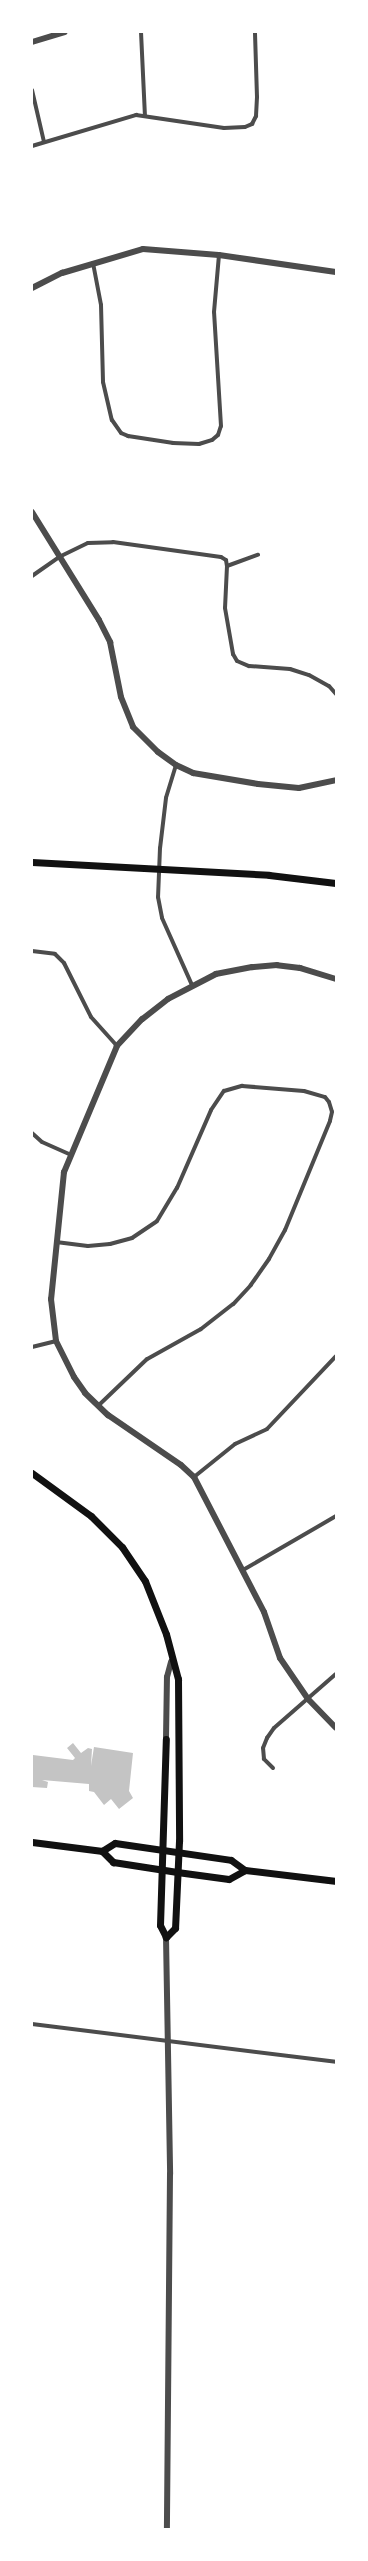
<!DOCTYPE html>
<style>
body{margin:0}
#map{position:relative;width:368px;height:2561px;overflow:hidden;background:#fff;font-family:"Sofia Sans Condensed",sans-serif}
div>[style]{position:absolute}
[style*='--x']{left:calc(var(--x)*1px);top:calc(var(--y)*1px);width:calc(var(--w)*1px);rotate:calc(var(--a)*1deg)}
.building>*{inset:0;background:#c4c4c4}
.minor>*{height:4px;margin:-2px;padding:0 2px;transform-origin:2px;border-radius:2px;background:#4c4c4c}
.tertiary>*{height:6px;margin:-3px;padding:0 3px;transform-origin:3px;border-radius:3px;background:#4c4c4c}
.secondary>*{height:7px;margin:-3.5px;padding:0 3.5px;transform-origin:3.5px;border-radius:3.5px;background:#111}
.primary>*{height:7px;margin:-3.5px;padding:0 3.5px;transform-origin:3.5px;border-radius:3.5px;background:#111}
span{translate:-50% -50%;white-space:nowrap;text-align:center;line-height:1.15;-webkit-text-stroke:3px #fff;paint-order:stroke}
.frame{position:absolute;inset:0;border:33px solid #fff;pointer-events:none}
</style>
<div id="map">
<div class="building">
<i style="clip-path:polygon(73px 1743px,81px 1753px,88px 1748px,92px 1749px,91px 1766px,94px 1747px,133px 1753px,129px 1791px,133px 1798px,119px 1809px,111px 1799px,104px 1805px,94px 1792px,89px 1791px,89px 1784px,42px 1780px,48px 1782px,47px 1788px,32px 1787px,33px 1755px,73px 1760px,75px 1758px,67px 1748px)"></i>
</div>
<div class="minor">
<i style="--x:141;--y:32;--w:84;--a:87.3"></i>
<i style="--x:32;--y:90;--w:53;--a:77"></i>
<i style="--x:32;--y:146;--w:109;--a:-16.6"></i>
<i style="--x:136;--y:115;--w:89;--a:8.4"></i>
<i style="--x:224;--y:128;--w:21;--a:-3"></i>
<i style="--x:245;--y:127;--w:8;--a:-23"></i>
<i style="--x:252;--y:124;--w:9;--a:-63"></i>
<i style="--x:256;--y:116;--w:19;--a:-87"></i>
<i style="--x:257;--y:97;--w:65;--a:-91.8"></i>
<i style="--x:93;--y:263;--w:43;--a:79.2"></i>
<i style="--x:101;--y:305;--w:77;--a:88.5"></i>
<i style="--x:103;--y:382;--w:39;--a:77"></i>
<i style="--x:112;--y:420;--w:16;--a:55"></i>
<i style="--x:121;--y:433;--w:8;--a:23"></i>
<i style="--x:128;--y:436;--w:46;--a:8.8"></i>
<i style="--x:173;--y:443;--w:26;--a:2"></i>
<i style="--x:199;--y:444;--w:14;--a:-17"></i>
<i style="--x:212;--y:440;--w:8;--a:-40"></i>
<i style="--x:218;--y:435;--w:9;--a:-72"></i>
<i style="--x:221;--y:426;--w:114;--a:-93.5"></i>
<i style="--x:214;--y:312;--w:57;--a:-85"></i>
<i style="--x:227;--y:566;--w:33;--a:-20"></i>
<i style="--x:32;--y:576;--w:33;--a:-35"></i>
<i style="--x:59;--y:557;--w:32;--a:-26"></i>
<i style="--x:88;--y:543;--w:25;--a:-2"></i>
<i style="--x:113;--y:542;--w:109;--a:7.9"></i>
<i style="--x:221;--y:557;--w:6;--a:31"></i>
<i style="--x:226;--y:560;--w:6;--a:81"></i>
<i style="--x:227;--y:566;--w:42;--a:92.7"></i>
<i style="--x:225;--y:608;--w:47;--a:80.1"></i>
<i style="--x:233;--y:654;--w:8;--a:60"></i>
<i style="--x:237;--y:661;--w:13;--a:23"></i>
<i style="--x:249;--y:666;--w:41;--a:4.2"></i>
<i style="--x:290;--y:669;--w:20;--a:18"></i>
<i style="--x:309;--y:675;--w:23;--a:29"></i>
<i style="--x:329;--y:686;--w:11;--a:49"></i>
<i style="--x:176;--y:765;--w:34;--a:107"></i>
<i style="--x:166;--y:798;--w:50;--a:96.8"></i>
<i style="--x:160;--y:848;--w:49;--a:92.3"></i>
<i style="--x:158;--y:897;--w:21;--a:79"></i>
<i style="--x:162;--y:918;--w:73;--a:65.9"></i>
<i style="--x:32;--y:951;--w:23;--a:7"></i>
<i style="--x:55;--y:954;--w:13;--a:45"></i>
<i style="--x:64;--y:963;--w:60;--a:63.4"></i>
<i style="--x:91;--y:1017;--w:39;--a:48"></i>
<i style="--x:32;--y:1133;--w:13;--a:42"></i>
<i style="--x:42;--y:1142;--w:32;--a:24"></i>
<i style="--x:56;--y:1242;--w:32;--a:7"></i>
<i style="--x:88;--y:1246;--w:22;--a:-5"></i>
<i style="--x:110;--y:1244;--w:23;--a:-15"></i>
<i style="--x:132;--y:1238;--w:30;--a:-34"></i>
<i style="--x:157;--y:1221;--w:39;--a:-59"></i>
<i style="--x:177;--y:1188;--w:85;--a:-66.4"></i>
<i style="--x:211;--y:1110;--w:23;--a:-56"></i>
<i style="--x:224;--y:1091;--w:19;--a:-16"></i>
<i style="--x:242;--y:1086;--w:62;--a:4.6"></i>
<i style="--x:304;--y:1091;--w:22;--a:16"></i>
<i style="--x:325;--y:1097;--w:6;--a:51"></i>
<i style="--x:329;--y:1102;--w:10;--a:73"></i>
<i style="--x:332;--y:1112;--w:9;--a:103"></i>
<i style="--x:330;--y:1121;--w:118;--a:112.4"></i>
<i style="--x:285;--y:1230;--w:33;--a:119"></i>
<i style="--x:269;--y:1259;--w:32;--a:125"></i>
<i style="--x:251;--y:1285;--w:26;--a:133"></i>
<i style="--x:233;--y:1304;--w:41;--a:142"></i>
<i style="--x:201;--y:1329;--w:62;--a:150.9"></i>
<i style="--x:147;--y:1359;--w:68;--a:136.2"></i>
<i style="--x:32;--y:1347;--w:25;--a:-14"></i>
<i style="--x:194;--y:1477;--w:53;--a:-38.8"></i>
<i style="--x:235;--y:1444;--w:35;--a:-25"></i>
<i style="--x:267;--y:1429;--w:100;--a:-46.6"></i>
<i style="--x:243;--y:1570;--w:108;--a:-30.1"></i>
<i style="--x:273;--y:1768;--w:13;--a:-135"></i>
<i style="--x:264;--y:1759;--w:11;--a:-95"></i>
<i style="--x:263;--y:1748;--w:11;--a:-68"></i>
<i style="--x:267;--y:1738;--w:12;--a:-55"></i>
<i style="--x:274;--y:1728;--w:82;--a:-41.1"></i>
<i style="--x:32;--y:2024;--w:306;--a:7.1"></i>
</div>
<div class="tertiary">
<i style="--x:32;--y:42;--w:34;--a:-17"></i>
<i style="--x:32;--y:288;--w:34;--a:-27"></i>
<i style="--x:62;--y:273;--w:84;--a:-16.5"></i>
<i style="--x:143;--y:249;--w:76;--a:4.5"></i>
<i style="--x:219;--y:255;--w:118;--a:8.3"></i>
<i style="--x:32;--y:512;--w:127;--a:58.2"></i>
<i style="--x:99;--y:620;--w:25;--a:63"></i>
<i style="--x:110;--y:642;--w:56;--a:78.7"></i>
<i style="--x:121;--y:697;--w:32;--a:68"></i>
<i style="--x:133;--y:727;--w:35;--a:45"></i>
<i style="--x:158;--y:752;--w:22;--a:36"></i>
<i style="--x:176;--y:765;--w:19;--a:25"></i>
<i style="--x:193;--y:773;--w:66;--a:9.6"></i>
<i style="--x:258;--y:784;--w:41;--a:5.6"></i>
<i style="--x:299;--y:788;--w:38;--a:-12"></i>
<i style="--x:336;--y:979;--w:38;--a:-163"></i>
<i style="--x:300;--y:968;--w:23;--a:-173"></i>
<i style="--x:277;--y:965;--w:25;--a:175"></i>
<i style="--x:252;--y:967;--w:37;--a:169"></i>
<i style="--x:216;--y:974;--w:54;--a:152.5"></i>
<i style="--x:168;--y:999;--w:33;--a:142"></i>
<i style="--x:142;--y:1019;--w:37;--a:133"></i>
<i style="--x:117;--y:1046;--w:137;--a:112.8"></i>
<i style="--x:64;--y:1172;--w:128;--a:95.8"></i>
<i style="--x:51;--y:1299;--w:42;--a:83.2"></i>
<i style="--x:56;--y:1341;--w:40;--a:63.4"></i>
<i style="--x:74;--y:1377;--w:19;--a:55"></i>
<i style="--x:85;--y:1393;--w:32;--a:44"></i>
<i style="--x:108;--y:1415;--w:88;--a:34.4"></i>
<i style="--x:181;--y:1465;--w:18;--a:43"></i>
<i style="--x:194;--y:1477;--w:152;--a:62.6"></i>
<i style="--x:264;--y:1612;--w:49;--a:70.8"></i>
<i style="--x:280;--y:1658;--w:50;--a:55.7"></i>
<i style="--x:308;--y:1699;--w:40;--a:46"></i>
<i style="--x:166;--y:1739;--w:62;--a:-89.1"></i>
<i style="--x:167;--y:1677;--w:16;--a:-75"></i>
<i style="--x:166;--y:1937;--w:237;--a:89"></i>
<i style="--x:170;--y:2174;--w:355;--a:90.5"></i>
</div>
<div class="secondary">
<i style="--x:32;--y:862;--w:237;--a:3.1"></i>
<i style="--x:269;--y:875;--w:67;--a:6.8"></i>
<i style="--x:32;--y:1473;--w:73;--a:36.1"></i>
<i style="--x:91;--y:1516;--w:44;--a:45"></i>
<i style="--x:122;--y:1547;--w:41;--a:55.9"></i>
<i style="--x:145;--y:1581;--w:57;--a:68.4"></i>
<i style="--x:166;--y:1634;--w:47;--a:75.1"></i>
<i style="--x:178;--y:1679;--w:162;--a:89.6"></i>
<i style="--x:179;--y:1841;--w:87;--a:92.6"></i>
<i style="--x:175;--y:1928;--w:13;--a:135"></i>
<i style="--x:166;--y:1937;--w:13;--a:-117"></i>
<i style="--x:160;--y:1925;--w:186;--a:-88.2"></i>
</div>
<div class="primary">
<i style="--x:32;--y:1842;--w:71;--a:7.3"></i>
<i style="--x:102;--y:1851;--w:16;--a:45"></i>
<i style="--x:113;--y:1862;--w:65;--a:8.9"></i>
<i style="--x:177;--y:1872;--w:52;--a:7.7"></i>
<i style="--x:229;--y:1879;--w:18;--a:-29"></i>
<i style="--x:102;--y:1851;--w:15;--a:-32"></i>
<i style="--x:115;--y:1843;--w:117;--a:8.3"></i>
<i style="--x:231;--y:1860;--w:17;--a:36"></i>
<i style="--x:245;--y:1870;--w:92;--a:6.9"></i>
</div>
<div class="frame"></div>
</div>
